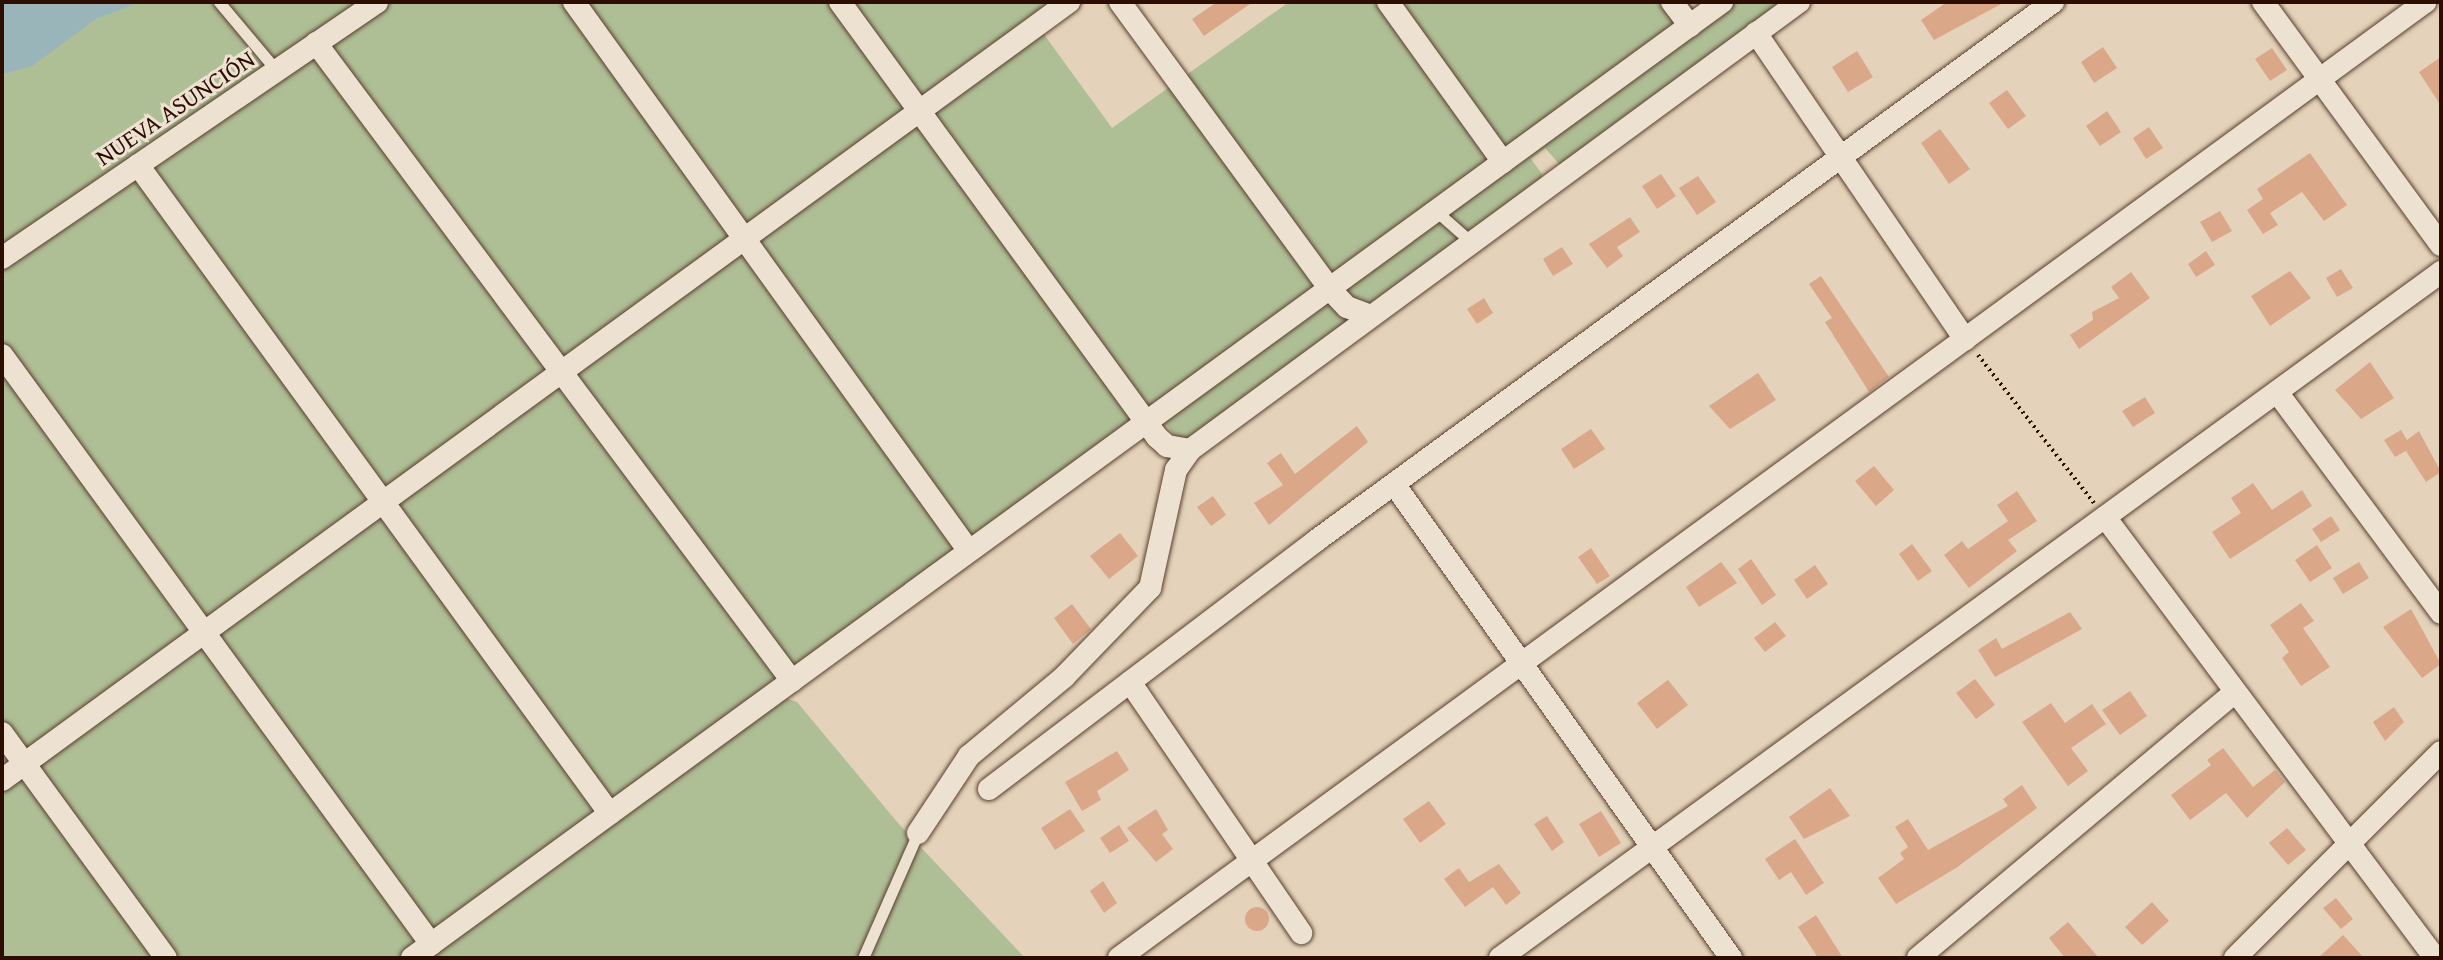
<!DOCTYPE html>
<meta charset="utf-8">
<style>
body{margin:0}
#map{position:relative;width:2443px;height:960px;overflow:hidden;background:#e4d3ba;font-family:"Gentium Book Plus",serif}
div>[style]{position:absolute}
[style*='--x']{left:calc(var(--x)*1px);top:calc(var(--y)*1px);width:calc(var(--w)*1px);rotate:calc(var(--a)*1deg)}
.green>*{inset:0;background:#aebe95}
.water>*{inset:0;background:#9ab5ba}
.building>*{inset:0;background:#daa889}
.round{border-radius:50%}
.path>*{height:4px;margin-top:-2px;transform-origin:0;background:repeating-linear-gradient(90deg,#2c0d00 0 2px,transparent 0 6px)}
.roads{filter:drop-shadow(0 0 2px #5a3e2e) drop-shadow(0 0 2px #5a3e2e)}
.service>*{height:11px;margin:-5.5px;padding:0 5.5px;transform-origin:5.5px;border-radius:5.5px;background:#ede2d2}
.minor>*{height:22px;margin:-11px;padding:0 11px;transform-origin:11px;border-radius:11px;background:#ede2d2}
span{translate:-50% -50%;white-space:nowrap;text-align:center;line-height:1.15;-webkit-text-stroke:6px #ede2d2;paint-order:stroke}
.street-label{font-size:24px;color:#2c0d00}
.frame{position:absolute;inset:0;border:4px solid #2c0d00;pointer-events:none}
</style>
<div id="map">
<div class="green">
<i style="clip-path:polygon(2px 2px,1063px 2px,1035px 22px,1112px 128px,1289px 2px,1689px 2px,1705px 24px,1736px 2px,1787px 2px,1560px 165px,1545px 148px,1531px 159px,1542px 174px,1541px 182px,1182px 445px,1164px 421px,413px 958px,2px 958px)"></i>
<i style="clip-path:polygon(788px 699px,797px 702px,898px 823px,1025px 958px,418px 958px,779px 700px)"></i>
</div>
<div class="water">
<i style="clip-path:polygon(2px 2px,140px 2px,96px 19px,32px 66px,2px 74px)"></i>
</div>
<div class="building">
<i style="clip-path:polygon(1217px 2px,1253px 2px,1204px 36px,1192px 19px)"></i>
<i style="clip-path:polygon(1947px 2px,2005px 2px,1934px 40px,1921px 20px)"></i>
<i style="clip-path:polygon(2103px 47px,2117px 68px,2094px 83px,2081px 62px)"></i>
<i style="clip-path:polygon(2272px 48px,2287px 70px,2270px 81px,2255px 59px)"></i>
<i style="clip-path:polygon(1857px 51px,1873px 77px,1848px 92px,1832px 67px)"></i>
<i style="clip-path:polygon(2441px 57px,2441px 106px,2419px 72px)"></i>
<i style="clip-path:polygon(2007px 90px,2026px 116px,2008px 129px,1989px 103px)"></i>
<i style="clip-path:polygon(2107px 111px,2121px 132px,2100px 146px,2086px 126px)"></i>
<i style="clip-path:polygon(2149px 127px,2163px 148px,2146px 159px,2133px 138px)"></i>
<i style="clip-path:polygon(1940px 129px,1970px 169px,1949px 184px,1921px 143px)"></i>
<i style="clip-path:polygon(2310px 153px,2347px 205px,2324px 221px,2302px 192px,2270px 213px,2278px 225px,2263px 234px,2247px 210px,2263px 199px,2257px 189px)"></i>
<i style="clip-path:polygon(1661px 174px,1676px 196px,1657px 209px,1642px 186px)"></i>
<i style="clip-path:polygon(1698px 176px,1716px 202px,1697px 215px,1679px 188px)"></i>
<i style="clip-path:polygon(2220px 211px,2232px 231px,2212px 242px,2200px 222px)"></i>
<i style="clip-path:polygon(1630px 217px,1640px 232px,1617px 247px,1623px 256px,1607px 268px,1589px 244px)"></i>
<i style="clip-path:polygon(1562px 247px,1573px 264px,1553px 276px,1543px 259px)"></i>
<i style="clip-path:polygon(2206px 251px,2215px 265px,2196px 277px,2188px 264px)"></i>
<i style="clip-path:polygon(2341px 269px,2353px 288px,2337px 297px,2326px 278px)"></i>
<i style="clip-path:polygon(2290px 271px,2311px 298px,2270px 326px,2251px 296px)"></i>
<i style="clip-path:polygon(2131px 272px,2150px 298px,2079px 349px,2070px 335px,2093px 320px,2092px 312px,2119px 298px,2111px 287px)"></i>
<i style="clip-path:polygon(1821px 276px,1889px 377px,1869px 392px,1825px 322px,1832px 318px,1809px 284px)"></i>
<i style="clip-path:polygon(1484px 298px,1493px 313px,1477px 324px,1467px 309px)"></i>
<i style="clip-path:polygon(2370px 362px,2394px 398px,2361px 419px,2335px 390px)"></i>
<i style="clip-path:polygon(1758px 373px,1776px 400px,1730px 429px,1709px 406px)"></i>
<i style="clip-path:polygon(2145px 397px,2155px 413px,2133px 427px,2122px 411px)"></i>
<i style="clip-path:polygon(1357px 426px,1368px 442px,1269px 525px,1254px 503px,1283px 485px,1267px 463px,1281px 453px,1295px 474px)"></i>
<i style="clip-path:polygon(1591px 429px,1605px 449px,1574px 469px,1561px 449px)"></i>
<i style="clip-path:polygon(2401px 430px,2407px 440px,2419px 431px,2441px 472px,2426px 482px,2406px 451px,2395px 457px,2384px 440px)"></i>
<i style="clip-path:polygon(1874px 466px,1894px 490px,1876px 506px,1855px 481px)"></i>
<i style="clip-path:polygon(2253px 483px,2272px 510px,2302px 490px,2312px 506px,2230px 559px,2212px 532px,2241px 513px,2231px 498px)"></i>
<i style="clip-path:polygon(2017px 491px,2037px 521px,2008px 540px,2017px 551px,1969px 588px,1944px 555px,1962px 541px,1968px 549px,2008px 521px,1997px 505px)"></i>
<i style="clip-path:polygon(1213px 496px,1226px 515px,1211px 526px,1197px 507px)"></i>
<i style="clip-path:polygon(2331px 516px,2340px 530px,2321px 542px,2312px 529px)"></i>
<i style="clip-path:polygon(1120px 533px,1138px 556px,1109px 579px,1090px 556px)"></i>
<i style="clip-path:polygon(1912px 544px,1932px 571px,1918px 581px,1899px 554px)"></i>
<i style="clip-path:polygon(2317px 545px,2332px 568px,2310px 582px,2295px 560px)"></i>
<i style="clip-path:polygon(1591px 548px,1610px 576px,1597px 584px,1578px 557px)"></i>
<i style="clip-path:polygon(1751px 559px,1776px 595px,1762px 605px,1738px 569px)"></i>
<i style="clip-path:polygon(1721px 562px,1737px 583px,1699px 607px,1686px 587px)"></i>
<i style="clip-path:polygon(2359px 562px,2369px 578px,2343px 594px,2333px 578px)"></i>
<i style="clip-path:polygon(1815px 565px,1828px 584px,1807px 599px,1794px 580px)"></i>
<i style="clip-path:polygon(2301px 603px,2314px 621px,2303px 628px,2330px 667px,2301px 686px,2282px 658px,2289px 652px,2270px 625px)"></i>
<i style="clip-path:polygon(1072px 604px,1091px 629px,1073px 644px,1054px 618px)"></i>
<i style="clip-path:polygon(2411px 609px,2441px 664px,2422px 678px,2383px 627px)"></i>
<i style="clip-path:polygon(2070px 612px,2082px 629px,1995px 677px,1978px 650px,1996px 638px,2002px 649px)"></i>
<i style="clip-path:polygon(1775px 622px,1786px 636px,1765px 652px,1754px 638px)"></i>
<i style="clip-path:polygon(1975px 679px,1995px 705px,1976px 719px,1956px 693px)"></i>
<i style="clip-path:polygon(1668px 680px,1688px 705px,1657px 729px,1637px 703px)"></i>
<i style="clip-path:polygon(2130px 691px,2147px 716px,2120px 735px,2102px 710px)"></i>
<i style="clip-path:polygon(2051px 703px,2065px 723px,2092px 704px,2106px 724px,2071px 748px,2088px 771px,2068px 786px,2022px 722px)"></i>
<i style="clip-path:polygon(2394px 707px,2404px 722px,2385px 741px,2373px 722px)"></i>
<i style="clip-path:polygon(2223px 748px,2253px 787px,2275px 770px,2285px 782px,2247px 818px,2226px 793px,2190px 820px,2171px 795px,2211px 765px,2207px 760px)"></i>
<i style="clip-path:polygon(1117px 751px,1129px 770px,1097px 791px,1101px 800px,1082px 811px,1065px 782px)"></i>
<i style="clip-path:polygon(2022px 785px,2037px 808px,1956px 868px,1896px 904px,1878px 878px,1904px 859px,1900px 853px,1908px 847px,1895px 827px,1908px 819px,1928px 850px,2008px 806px,2003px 799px)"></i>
<i style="clip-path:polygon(1830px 788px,1850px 816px,1804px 839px,1789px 817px)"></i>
<i style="clip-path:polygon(1429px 801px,1446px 824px,1420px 843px,1403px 819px)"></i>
<i style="clip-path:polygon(1070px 809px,1085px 831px,1055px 850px,1041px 828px)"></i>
<i style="clip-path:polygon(1156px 809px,1168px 830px,1162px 834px,1173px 849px,1156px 862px,1127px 828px)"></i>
<i style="clip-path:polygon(1601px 811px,1621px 843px,1599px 857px,1579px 824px)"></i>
<i style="clip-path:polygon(1547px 816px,1564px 842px,1552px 851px,1534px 824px)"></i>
<i style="clip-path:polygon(1119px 825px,1129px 841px,1110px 853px,1100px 838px)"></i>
<i style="clip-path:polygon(2287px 828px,2306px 850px,2288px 865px,2269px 843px)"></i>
<i style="clip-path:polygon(1795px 839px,1824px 883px,1806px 895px,1791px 872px,1779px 880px,1765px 859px)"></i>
<i style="clip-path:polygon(1499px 864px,1521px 893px,1506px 905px,1493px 887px,1465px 907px,1444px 879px,1459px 868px,1469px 882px)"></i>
<i style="clip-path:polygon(1103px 881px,1117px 903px,1104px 913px,1090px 891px)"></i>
<i style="clip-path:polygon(2336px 898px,2353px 919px,2341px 929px,2323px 908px)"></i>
<i style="clip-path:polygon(2152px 902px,2169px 921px,2142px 945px,2125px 927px)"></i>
<i class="round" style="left:1245px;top:907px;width:24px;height:24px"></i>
<i style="clip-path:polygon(1816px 915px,1843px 958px,1818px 958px,1798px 927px)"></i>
<i style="clip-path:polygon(2068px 922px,2099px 958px,2065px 958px,2049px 938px)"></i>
<i style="clip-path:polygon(2343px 935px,2364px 958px,2318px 958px)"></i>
</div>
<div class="path">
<i style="--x:1978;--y:355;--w:188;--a:51.9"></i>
</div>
<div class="roads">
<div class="service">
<i style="--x:219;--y:2;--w:89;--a:50"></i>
<i style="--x:1436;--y:211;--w:45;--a:41.4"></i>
<i style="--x:863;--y:958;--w:137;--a:-66.3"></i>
</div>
<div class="minor">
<i style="--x:574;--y:2;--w:676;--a:54.27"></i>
<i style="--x:840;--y:2;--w:538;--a:53.92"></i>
<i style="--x:1157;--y:437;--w:13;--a:42"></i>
<i style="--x:1167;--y:446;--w:23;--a:10"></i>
<i style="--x:1120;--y:2;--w:354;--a:53.8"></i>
<i style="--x:1329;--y:288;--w:26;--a:47"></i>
<i style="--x:1347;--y:307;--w:22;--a:21"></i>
<i style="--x:1388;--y:2;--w:197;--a:54.3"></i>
<i style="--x:1672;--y:2;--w:30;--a:53"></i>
<i style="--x:2263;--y:2;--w:301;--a:53.8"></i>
<i style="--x:1756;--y:33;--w:371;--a:55.7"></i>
<i style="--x:316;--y:43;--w:796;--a:53.27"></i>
<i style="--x:138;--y:165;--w:802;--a:53.97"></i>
<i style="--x:2;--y:258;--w:454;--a:-34.3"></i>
<i style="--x:2;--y:355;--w:729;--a:53.93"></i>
<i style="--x:2277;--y:392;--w:275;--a:53.4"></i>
<i style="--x:1394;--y:484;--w:582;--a:54.59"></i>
<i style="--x:2105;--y:517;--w:551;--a:53.19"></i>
<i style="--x:1130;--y:682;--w:304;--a:55.7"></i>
<i style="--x:2;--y:733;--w:278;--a:53.9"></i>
<i style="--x:2;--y:780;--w:1321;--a:-36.1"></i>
<i style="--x:989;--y:789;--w:412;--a:-37.2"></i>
<i style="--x:1317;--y:540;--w:912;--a:-36.17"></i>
<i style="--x:918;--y:833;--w:92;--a:-56.5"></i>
<i style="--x:969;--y:756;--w:124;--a:-39.7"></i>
<i style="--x:1064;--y:677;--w:124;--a:-46"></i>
<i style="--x:1150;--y:588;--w:121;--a:-77.6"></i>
<i style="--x:1176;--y:470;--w:24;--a:-55"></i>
<i style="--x:1190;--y:450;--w:756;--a:-36.34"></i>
<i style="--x:412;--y:958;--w:1622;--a:-36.12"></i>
<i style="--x:1119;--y:958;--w:1619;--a:-36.2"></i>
<i style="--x:1500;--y:958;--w:1165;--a:-36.09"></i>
<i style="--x:1918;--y:958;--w:411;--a:-40"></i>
<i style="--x:2235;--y:958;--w:291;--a:-45"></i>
</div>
</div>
<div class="street-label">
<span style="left:175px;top:108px;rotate:-34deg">NUEVA ASUNCIÓN</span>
</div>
<div class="frame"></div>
</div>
